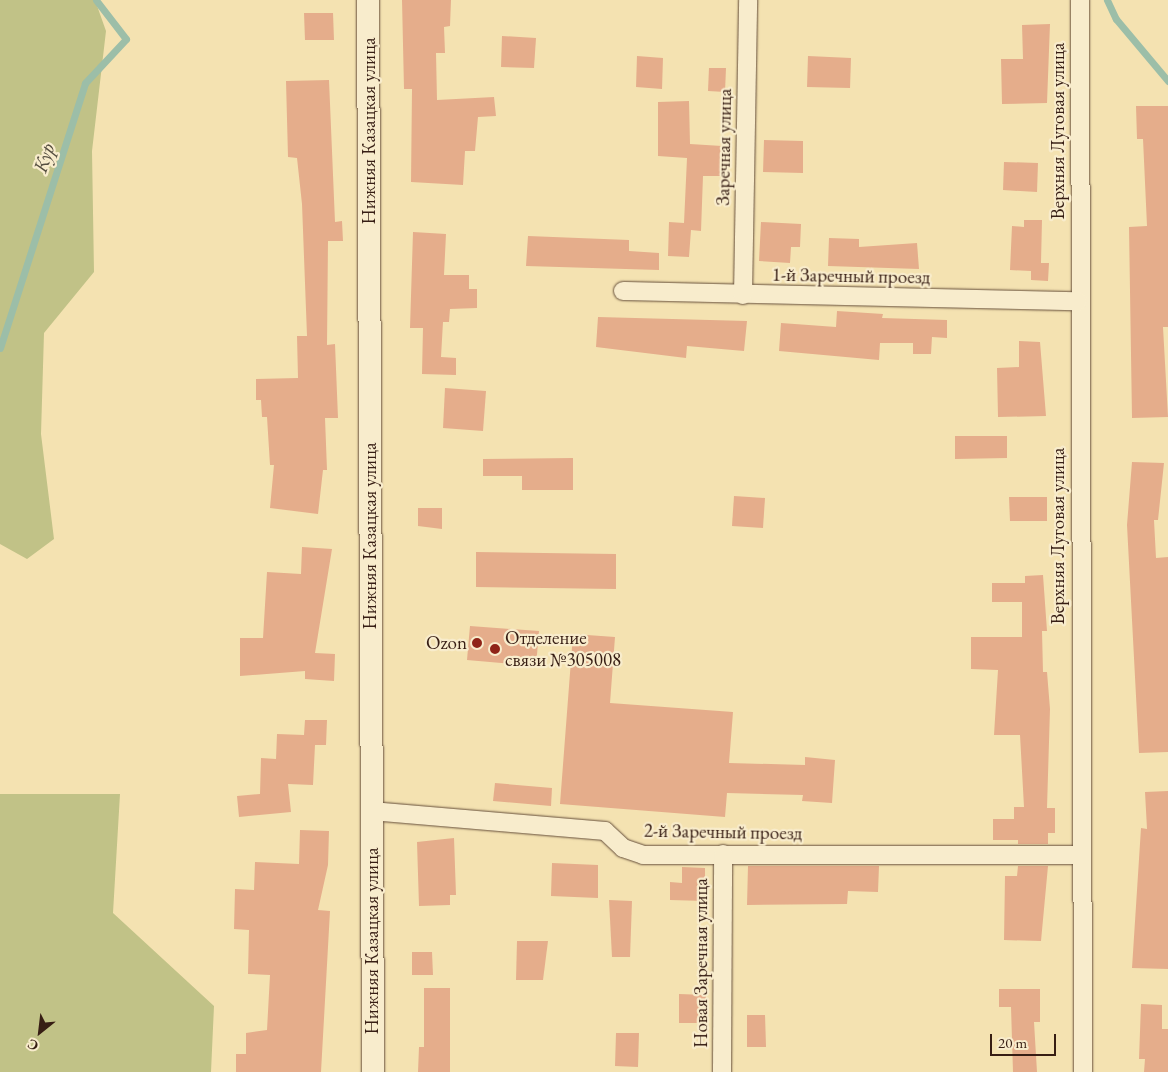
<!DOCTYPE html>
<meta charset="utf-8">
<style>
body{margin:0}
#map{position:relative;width:1168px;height:1072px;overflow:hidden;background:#f4e2b1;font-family:"EB Garamond",serif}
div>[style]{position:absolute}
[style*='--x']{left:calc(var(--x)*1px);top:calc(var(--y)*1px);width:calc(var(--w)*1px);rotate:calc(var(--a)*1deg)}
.green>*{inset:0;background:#c1c287}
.stream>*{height:7px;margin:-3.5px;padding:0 3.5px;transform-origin:3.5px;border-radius:3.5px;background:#9cbea8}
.building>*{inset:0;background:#e5ad8b}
.roads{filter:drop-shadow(0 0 1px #664f3b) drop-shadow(0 0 1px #664f3b)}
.minor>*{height:18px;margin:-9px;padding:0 9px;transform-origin:9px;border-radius:9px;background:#f8eccc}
.tertiary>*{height:22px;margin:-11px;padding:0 11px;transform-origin:11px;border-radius:11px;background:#f8eccc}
.dots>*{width:14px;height:14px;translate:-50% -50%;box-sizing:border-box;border:2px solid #f8eccc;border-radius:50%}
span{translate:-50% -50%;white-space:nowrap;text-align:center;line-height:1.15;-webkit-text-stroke:4.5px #f8eccc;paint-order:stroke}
.street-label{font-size:19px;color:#371e14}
.poi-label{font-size:19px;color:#371e14}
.left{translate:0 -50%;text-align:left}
.right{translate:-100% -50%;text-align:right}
.water-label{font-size:20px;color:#554e40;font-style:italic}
.north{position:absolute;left:15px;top:1007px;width:50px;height:50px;-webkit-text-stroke:4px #f8eccc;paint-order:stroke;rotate:209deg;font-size:14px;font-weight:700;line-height:20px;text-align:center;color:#371e14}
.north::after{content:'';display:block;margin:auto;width:18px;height:22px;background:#371e14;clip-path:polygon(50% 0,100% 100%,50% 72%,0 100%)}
.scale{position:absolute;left:990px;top:1034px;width:66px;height:22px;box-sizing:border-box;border:2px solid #371e14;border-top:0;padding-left:6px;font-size:15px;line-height:18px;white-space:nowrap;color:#371e14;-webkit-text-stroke:4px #f8eccc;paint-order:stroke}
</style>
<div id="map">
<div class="green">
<i style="clip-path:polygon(0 0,95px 0,106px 31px,92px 151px,94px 272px,44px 333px,41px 434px,54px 539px,27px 559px,0 544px)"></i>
<i style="clip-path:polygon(0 794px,120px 794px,113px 913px,214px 1006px,211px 1072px,0 1072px)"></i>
</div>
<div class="stream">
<i style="--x:1107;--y:0;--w:21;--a:65"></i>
<i style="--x:1116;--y:19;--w:81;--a:50"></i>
<i style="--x:0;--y:348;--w:278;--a:-72.2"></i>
<i style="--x:85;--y:83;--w:60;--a:-47"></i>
<i style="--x:126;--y:39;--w:49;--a:-127.6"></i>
</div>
<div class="building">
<i style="clip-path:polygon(402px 0,451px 0,450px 26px,444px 27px,445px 53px,436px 53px,437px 100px,494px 97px,496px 116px,478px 117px,475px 151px,465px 151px,463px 185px,411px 182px,412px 89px,404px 89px)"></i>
<i style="clip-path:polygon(304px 13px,333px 13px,334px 40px,305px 40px)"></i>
<i style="clip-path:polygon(1050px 24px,1047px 103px,1002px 104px,1001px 59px,1023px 59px,1022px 25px)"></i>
<i style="clip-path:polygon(502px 36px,536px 38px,534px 68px,501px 67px)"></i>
<i style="clip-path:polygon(637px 56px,663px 58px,662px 89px,636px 87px)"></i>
<i style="clip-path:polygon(808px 56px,851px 58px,850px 88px,807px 87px)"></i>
<i style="clip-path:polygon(709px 68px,726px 68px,725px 92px,708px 91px)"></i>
<i style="clip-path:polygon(329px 80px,335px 222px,342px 221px,343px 241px,328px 241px,327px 345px,335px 344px,338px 418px,325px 418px,327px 470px,323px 470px,318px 514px,270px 508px,274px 465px,270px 465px,267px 417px,262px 417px,261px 400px,256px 400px,256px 379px,298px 378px,297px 336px,307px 336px,302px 204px,297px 158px,288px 157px,286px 81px)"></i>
<i style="clip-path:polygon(689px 101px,690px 144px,722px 146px,720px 176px,703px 176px,701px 231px,691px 230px,689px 257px,668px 256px,669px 222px,684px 223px,687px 158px,658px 156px,658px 102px)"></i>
<i style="clip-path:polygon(1136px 106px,1168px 106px,1168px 327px,1163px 327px,1168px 417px,1132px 418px,1129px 227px,1147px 226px,1143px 139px,1137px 139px)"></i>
<i style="clip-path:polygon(764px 140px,803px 141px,803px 173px,763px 172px)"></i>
<i style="clip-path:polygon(1004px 162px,1038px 163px,1037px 192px,1003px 190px)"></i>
<i style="clip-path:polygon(1024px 220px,1042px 220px,1041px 263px,1049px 263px,1048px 281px,1031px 280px,1031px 271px,1010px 270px,1012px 226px,1024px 227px)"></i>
<i style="clip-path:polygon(761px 222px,801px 224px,800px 247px,791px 247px,790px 263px,759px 261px)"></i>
<i style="clip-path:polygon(413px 232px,446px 234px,444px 275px,469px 275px,469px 289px,477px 289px,477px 308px,450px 309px,449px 322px,443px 322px,441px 357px,456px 358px,456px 375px,422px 374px,423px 328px,410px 328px)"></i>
<i style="clip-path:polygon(528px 236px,629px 240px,629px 251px,659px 253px,659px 270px,526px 266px)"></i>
<i style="clip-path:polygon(829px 238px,859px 239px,859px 247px,917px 243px,919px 269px,828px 266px)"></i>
<i style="clip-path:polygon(837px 311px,883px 314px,882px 318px,947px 320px,947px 338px,932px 337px,931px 354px,913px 354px,913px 343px,880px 343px,879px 360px,779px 351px,781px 323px,836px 327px)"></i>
<i style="clip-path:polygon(598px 317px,747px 321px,744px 351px,687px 346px,686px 358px,596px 347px)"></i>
<i style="clip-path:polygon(1019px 341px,1040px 342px,1046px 416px,998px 417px,997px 368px,1019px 367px)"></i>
<i style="clip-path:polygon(445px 388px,486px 391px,483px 431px,443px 428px)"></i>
<i style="clip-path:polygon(955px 436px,1007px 436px,1007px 458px,955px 459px)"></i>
<i style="clip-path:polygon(573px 458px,573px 490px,522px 490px,522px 476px,483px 476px,483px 459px)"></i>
<i style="clip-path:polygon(1132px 462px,1164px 463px,1158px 520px,1154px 520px,1156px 558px,1168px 557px,1168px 752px,1139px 753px,1127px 525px)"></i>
<i style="clip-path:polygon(734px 496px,765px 498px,763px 528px,732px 526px)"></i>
<i style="clip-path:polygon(1009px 497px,1047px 497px,1047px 521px,1010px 521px)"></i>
<i style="clip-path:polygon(418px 508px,442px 508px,442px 529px,418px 526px)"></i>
<i style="clip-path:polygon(302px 547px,332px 549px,315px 653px,335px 654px,334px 681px,305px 679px,305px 671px,240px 676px,240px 638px,263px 638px,267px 572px,301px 574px)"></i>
<i style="clip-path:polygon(476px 552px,616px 554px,616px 589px,476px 587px)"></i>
<i style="clip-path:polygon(1043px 575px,1047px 631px,1042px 631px,1043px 672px,1047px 672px,1050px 709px,1047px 808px,1055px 808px,1055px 833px,1048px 833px,1048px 844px,1018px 844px,1018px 840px,993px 840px,993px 819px,1014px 819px,1014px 807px,1024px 807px,1020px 735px,994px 735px,998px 670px,971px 669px,971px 637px,1022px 637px,1022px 602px,992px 602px,992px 583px,1025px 583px,1025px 576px)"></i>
<i style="clip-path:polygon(470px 626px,539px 631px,536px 666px,467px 660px)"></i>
<i style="clip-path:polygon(573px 634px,615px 637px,610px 703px,733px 712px,729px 763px,805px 765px,805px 757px,835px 760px,832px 803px,802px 801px,803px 795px,727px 793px,725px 817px,560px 804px)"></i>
<i style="clip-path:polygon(305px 720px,327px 720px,326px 745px,315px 745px,313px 785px,288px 784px,291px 812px,239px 817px,237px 796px,260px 794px,261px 758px,276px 759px,277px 734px,304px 735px)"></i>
<i style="clip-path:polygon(495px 783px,552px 788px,551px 806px,493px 801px)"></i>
<i style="clip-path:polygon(1168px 791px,1168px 969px,1132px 968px,1141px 828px,1147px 829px,1145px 792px)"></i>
<i style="clip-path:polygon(300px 830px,329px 831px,328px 865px,318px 910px,330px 911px,321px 1072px,236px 1072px,236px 1054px,246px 1054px,246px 1033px,267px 1030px,270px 975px,248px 974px,249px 930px,234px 929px,235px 889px,254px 890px,255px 862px,299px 864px)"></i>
<i style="clip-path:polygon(454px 838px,456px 895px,450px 895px,450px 905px,419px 906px,417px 842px)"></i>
<i style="clip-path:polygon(552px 863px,598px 865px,598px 898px,551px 896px)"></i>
<i style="clip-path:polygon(748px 866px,879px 866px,878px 892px,848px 891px,847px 904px,747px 905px)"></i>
<i style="clip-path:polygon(1018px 866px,1048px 866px,1041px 941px,1004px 940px,1005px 876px,1017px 876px)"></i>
<i style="clip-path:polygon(682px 867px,705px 868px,705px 901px,670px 900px,670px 882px,682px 883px)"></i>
<i style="clip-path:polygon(609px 900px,632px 901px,630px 957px,612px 957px)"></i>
<i style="clip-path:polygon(517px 941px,548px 941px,543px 980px,516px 980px)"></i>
<i style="clip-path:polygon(412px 952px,432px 952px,433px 975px,412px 975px)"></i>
<i style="clip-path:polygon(424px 988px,450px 988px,450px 1072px,418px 1072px,419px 1047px,424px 1047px)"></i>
<i style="clip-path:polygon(999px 989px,1040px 989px,1040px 1022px,1034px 1022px,1037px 1072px,1013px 1072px,1011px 1007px,999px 1007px)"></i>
<i style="clip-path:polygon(679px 994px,706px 995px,705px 1023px,679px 1023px)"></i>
<i style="clip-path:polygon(1141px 1004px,1162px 1005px,1162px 1029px,1168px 1029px,1168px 1072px,1144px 1072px,1145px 1059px,1139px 1059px)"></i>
<i style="clip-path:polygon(747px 1015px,765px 1015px,766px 1047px,747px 1047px)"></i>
<i style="clip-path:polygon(616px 1033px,639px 1033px,638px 1067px,615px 1066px)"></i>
</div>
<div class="roads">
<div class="minor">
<i style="--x:1080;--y:0;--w:1072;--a:89.84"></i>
<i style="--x:623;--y:291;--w:455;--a:1.3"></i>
<i style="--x:743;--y:295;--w:295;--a:-89"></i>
<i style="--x:371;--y:811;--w:235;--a:4.9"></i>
<i style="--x:605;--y:831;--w:25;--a:43"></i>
<i style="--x:623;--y:848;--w:21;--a:19"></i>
<i style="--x:643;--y:855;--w:439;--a:0"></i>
<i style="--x:722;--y:1072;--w:218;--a:-89.7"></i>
</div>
<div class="tertiary">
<i style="--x:368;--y:0;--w:1072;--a:89.73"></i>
</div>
</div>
<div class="dots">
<i style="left:477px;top:643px;background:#8f2418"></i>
<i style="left:495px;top:649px;background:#8f2418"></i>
</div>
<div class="street-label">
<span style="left:369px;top:131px;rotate:-90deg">Нижняя Казацкая улица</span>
<span style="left:1058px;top:131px;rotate:-90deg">Верхняя Луговая улица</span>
<span style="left:724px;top:147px;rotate:-89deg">Заречная улица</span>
<span style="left:851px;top:276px;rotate:1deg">1-й Заречный проезд</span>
<span style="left:370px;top:536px;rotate:-90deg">Нижняя Казацкая улица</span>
<span style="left:1058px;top:536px;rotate:-90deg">Верхняя Луговая улица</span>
<span style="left:723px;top:832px;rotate:1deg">2-й Заречный проезд</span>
<span style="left:372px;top:941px;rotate:-90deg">Нижняя Казацкая улица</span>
<span style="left:701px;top:963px;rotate:-90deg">Новая Заречная улица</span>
</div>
<div class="poi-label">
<span class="left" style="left:505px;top:649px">Отделение<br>связи №305008</span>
<span class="right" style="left:467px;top:643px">Ozon</span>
</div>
<div class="water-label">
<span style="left:44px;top:158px;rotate:-72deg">Кур</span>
</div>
<div class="north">С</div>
<div class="scale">20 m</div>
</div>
